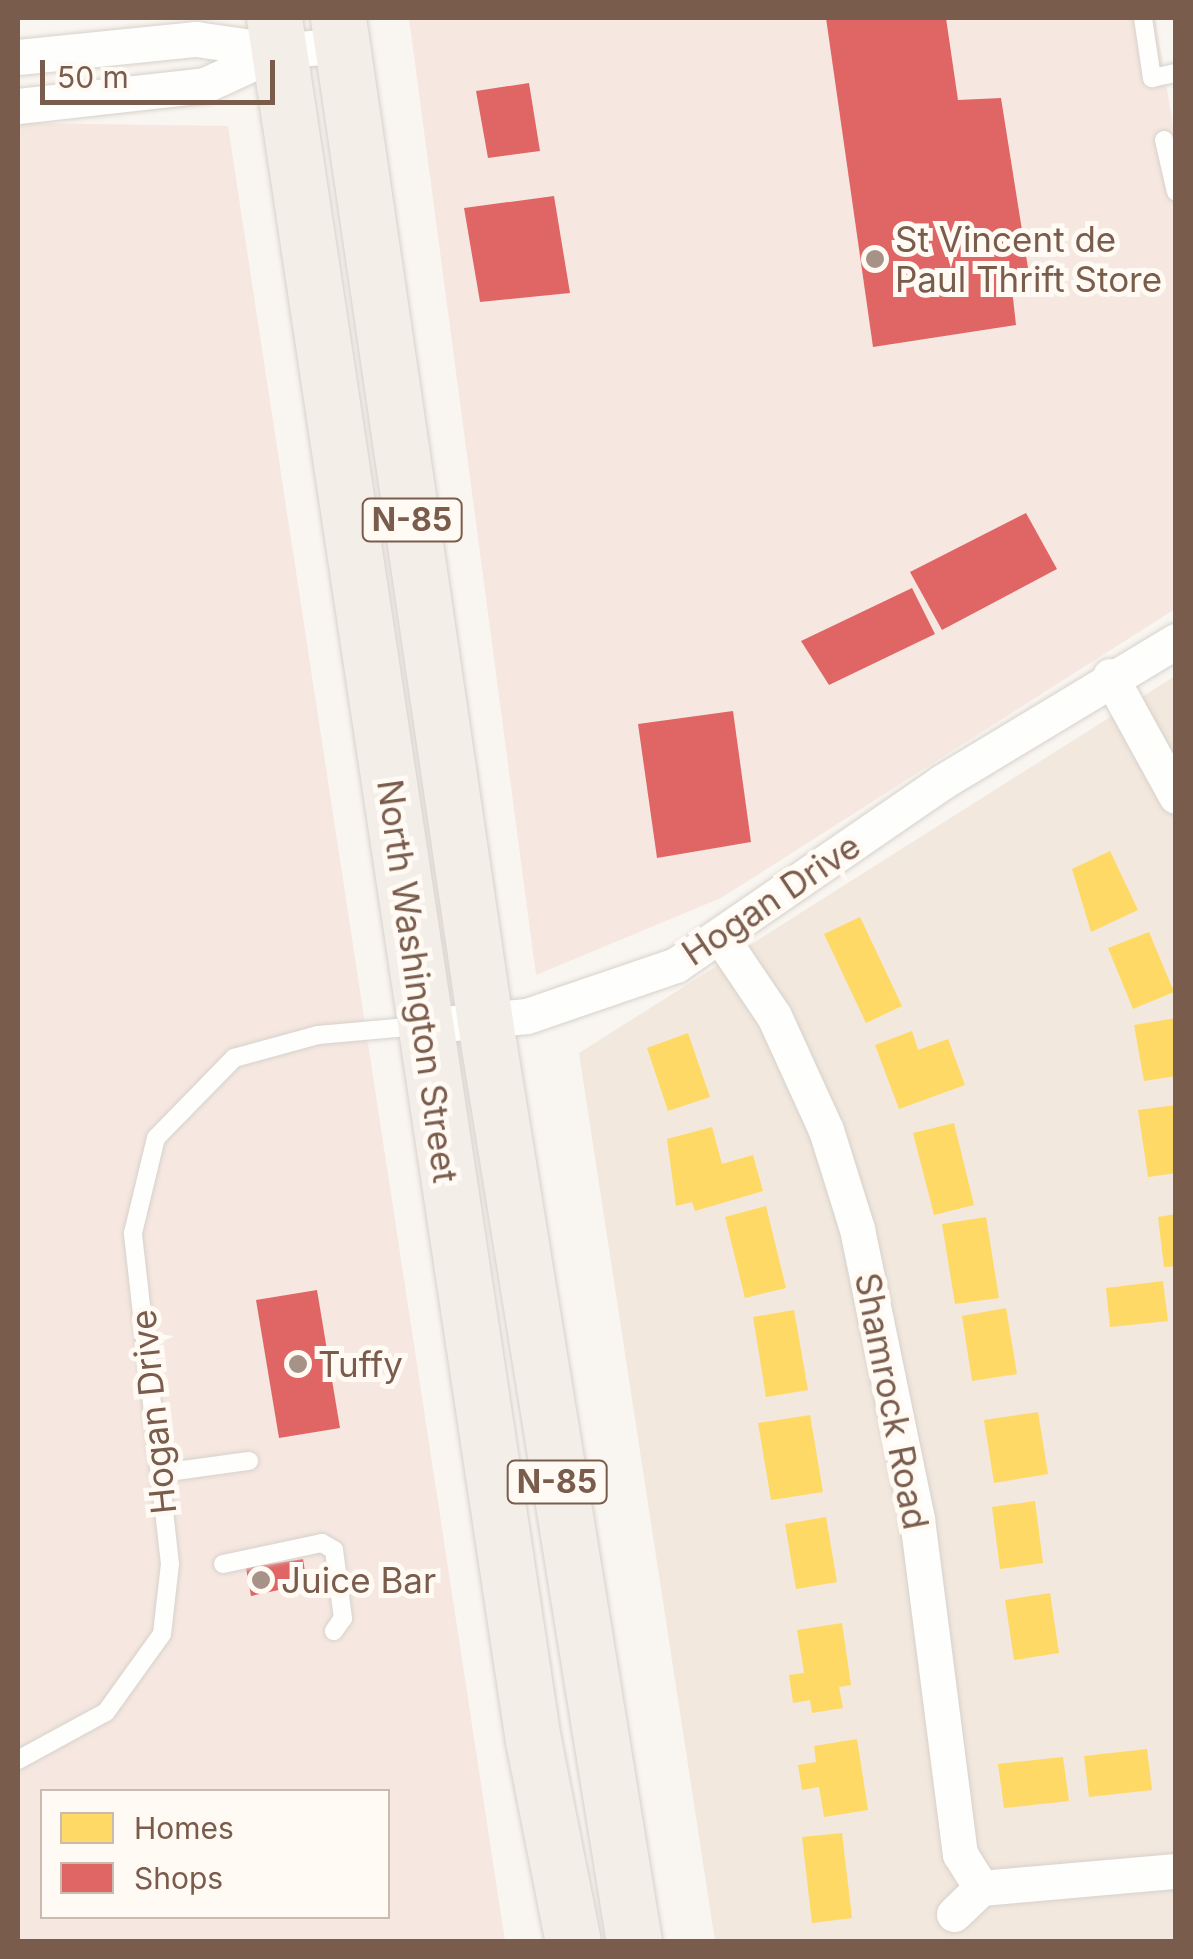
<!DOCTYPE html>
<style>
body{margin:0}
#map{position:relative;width:1193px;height:1959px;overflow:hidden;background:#f9f5f0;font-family:Inter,sans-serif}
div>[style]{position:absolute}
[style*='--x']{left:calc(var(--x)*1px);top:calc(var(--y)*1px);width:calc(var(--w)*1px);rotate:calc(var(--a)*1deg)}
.residential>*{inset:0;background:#f2e8de}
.commercial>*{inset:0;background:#f6e8e1}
.homes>*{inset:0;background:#ffd966}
.shops>*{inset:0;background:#e06666}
.roads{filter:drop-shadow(0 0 2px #d7d1cb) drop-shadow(0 0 2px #d7d1cb)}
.lane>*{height:18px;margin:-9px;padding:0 9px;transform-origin:9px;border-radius:9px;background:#fefefd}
.street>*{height:35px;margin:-17.5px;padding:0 17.5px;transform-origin:17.5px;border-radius:17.5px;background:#fefefd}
.primary>*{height:55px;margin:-27.5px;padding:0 27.5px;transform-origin:27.5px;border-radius:27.5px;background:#f3eee8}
.dots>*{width:28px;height:28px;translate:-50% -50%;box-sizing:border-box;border:5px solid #fffaf3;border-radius:50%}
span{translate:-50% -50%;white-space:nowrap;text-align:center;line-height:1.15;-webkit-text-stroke:10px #fffaf3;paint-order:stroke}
.shield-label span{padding:2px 8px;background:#fffaf3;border:2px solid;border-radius:8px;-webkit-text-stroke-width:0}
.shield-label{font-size:32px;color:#7a5c4d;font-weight:700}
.poi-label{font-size:35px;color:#7a5c4d}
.left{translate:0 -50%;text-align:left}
.street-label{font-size:35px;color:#7a5c4d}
.frame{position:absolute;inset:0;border:20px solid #7a5c4d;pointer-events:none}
.legend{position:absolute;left:40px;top:1789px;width:350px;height:130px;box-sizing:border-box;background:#fffaf3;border:2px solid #cabbb1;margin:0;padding:12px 18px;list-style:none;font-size:30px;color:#7a5c4d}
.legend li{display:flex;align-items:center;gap:20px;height:50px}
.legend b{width:50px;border:2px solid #cabbb1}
.scale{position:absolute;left:40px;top:60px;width:235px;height:45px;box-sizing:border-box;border:5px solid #7a5c4d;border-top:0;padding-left:12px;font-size:30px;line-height:35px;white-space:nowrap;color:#7a5c4d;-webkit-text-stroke:8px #fffaf3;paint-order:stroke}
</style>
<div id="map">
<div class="residential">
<i style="clip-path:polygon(1175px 676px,1175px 1941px,715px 1941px,579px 1053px)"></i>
</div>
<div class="commercial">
<i style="clip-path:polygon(409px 18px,1155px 18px,1176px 143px,1175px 609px,721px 898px,536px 975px)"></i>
<i style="clip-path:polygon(evenodd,18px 123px,228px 126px,505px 1941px,18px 1942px,18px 123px,42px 1792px,388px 1792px,388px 1916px,42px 1916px,42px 1792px)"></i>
</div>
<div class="homes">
<i style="clip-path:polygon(1110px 851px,1138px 910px,1091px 932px,1072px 869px)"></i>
<i style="clip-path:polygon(860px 917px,902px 1006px,866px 1023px,824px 934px)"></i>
<i style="clip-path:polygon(1149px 932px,1174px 992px,1133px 1009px,1108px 948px)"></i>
<i style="clip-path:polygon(1176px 1018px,1176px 1076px,1144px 1081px,1134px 1025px)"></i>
<i style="clip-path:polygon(912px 1031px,918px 1050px,948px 1039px,965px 1085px,899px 1109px,875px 1045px)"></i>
<i style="clip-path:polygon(688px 1033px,710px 1097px,668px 1111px,647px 1048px)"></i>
<i style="clip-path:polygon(1176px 1105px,1176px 1173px,1148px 1177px,1138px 1110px)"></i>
<i style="clip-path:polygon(954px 1123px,974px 1205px,934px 1215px,913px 1133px)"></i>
<i style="clip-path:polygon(712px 1127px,722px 1164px,753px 1155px,763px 1191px,695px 1211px,692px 1202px,676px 1206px,667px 1139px)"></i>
<i style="clip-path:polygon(766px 1206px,786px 1288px,745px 1298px,725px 1217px)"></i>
<i style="clip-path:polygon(1176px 1214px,1176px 1266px,1164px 1267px,1158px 1217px)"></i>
<i style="clip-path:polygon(986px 1217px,999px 1298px,955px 1304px,942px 1224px)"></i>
<i style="clip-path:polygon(1163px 1281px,1168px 1321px,1110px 1327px,1106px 1288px)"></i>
<i style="clip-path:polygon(1006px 1308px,1017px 1374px,972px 1381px,962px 1316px)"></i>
<i style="clip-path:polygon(794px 1310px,808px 1390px,766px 1397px,753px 1317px)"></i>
<i style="clip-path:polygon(1038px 1412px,1048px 1474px,994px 1483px,984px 1420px)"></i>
<i style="clip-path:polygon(810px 1415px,823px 1492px,771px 1500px,758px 1423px)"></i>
<i style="clip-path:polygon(1035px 1501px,1043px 1563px,1000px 1569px,992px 1507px)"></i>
<i style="clip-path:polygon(826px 1517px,837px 1582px,796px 1589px,785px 1524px)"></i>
<i style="clip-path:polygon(1050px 1593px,1059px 1653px,1014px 1660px,1005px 1600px)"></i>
<i style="clip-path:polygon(842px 1623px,851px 1685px,839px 1687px,843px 1708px,812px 1713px,810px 1700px,793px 1703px,789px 1675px,804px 1673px,797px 1630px)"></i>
<i style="clip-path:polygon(857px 1739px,868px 1810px,824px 1817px,819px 1787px,802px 1790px,798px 1765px,816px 1762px,814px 1746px)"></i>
<i style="clip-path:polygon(1147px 1749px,1152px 1790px,1089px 1797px,1084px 1756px)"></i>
<i style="clip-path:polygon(1063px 1757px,1069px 1801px,1004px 1808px,998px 1764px)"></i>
<i style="clip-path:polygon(842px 1833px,852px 1918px,812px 1923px,802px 1837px)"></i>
</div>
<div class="shops">
<i style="clip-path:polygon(826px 18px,946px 18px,958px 100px,1001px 98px,1028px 268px,1010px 271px,1016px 325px,873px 347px)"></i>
<i style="clip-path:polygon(529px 83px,540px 151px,488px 158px,476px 91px)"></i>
<i style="clip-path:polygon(554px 196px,570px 293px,480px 302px,464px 208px)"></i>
<i style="clip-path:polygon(1026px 513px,1057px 569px,942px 630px,910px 572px)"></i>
<i style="clip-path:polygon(912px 588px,935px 634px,829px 685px,801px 641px)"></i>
<i style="clip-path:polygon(733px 711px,751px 842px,657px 858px,638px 724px)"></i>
<i style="clip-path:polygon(317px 1290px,340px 1428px,279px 1438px,256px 1300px)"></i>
<i style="clip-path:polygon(303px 1559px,307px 1584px,251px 1596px,246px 1568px)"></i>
</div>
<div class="roads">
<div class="lane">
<i style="--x:1143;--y:18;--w:61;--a:81.5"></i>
<i style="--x:1152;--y:78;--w:25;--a:-12"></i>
<i style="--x:1164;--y:140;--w:53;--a:77"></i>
<i style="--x:161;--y:1473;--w:89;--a:-7.8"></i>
<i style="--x:223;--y:1564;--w:101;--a:-12"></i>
<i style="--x:322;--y:1543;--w:14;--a:30"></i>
<i style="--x:334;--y:1550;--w:69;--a:82.5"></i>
<i style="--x:343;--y:1618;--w:16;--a:125"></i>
<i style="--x:18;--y:1760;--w:100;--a:-28.6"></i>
<i style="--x:106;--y:1712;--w:96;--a:-54.3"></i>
<i style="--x:162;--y:1634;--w:70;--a:-83.5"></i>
<i style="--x:170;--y:1564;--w:333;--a:-96.4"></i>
<i style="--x:133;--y:1233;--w:98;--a:-76.4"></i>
<i style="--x:156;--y:1138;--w:112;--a:-45.7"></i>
<i style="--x:234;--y:1058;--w:87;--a:-15.3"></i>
<i style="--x:318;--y:1035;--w:101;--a:-5.1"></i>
</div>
<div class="street">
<i style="--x:18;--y:57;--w:179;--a:-5.8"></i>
<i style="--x:196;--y:39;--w:84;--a:8.2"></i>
<i style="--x:279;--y:51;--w:62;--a:-5.5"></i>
<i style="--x:18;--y:106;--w:188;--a:-6.4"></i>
<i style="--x:205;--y:85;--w:81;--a:-24.7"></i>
<i style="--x:1110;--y:676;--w:137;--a:61.2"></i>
<i style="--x:722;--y:939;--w:93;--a:56"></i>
<i style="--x:774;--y:1016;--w:125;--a:65.5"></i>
<i style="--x:826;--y:1130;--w:104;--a:72.6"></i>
<i style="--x:857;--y:1229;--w:296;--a:78.3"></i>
<i style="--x:917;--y:1519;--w:338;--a:82.7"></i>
<i style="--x:960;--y:1854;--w:40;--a:58"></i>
<i style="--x:423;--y:1026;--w:104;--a:-5.5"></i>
<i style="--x:527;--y:1016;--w:157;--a:-18.9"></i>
<i style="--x:676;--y:965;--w:323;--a:-34.5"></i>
<i style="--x:942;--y:782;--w:273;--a:-31.1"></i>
<i style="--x:981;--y:1888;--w:196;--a:-5"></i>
<i style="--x:954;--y:1914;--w:37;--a:-44"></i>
</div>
<div class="primary">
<i style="--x:274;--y:18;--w:1741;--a:81.45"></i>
<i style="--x:533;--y:1740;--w:206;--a:78.8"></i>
<i style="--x:338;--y:18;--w:1015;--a:81.67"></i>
<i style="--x:485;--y:1022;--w:932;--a:80.8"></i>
</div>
</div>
<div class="dots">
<i style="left:875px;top:259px;background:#a69286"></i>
<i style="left:298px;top:1364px;background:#a69286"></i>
<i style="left:261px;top:1580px;background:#a69286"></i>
</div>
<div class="shield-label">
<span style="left:412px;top:520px">N-85</span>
<span style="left:557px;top:1482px">N-85</span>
</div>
<div class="poi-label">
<span class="left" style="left:895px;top:259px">St Vincent de<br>Paul Thrift Store</span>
<span class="left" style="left:318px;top:1364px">Tuffy</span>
<span class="left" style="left:281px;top:1580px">Juice Bar</span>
</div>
<div class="street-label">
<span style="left:771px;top:899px;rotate:-34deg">Hogan Drive</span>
<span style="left:418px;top:981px;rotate:82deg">North Washington Street</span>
<span style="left:892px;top:1401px;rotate:79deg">Shamrock Road</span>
<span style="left:153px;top:1412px;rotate:-96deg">Hogan Drive</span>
</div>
<div class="frame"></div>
<ul class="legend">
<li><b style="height:28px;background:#ffd966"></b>Homes</li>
<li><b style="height:28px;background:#e06666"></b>Shops</li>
</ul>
<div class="scale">50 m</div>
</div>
